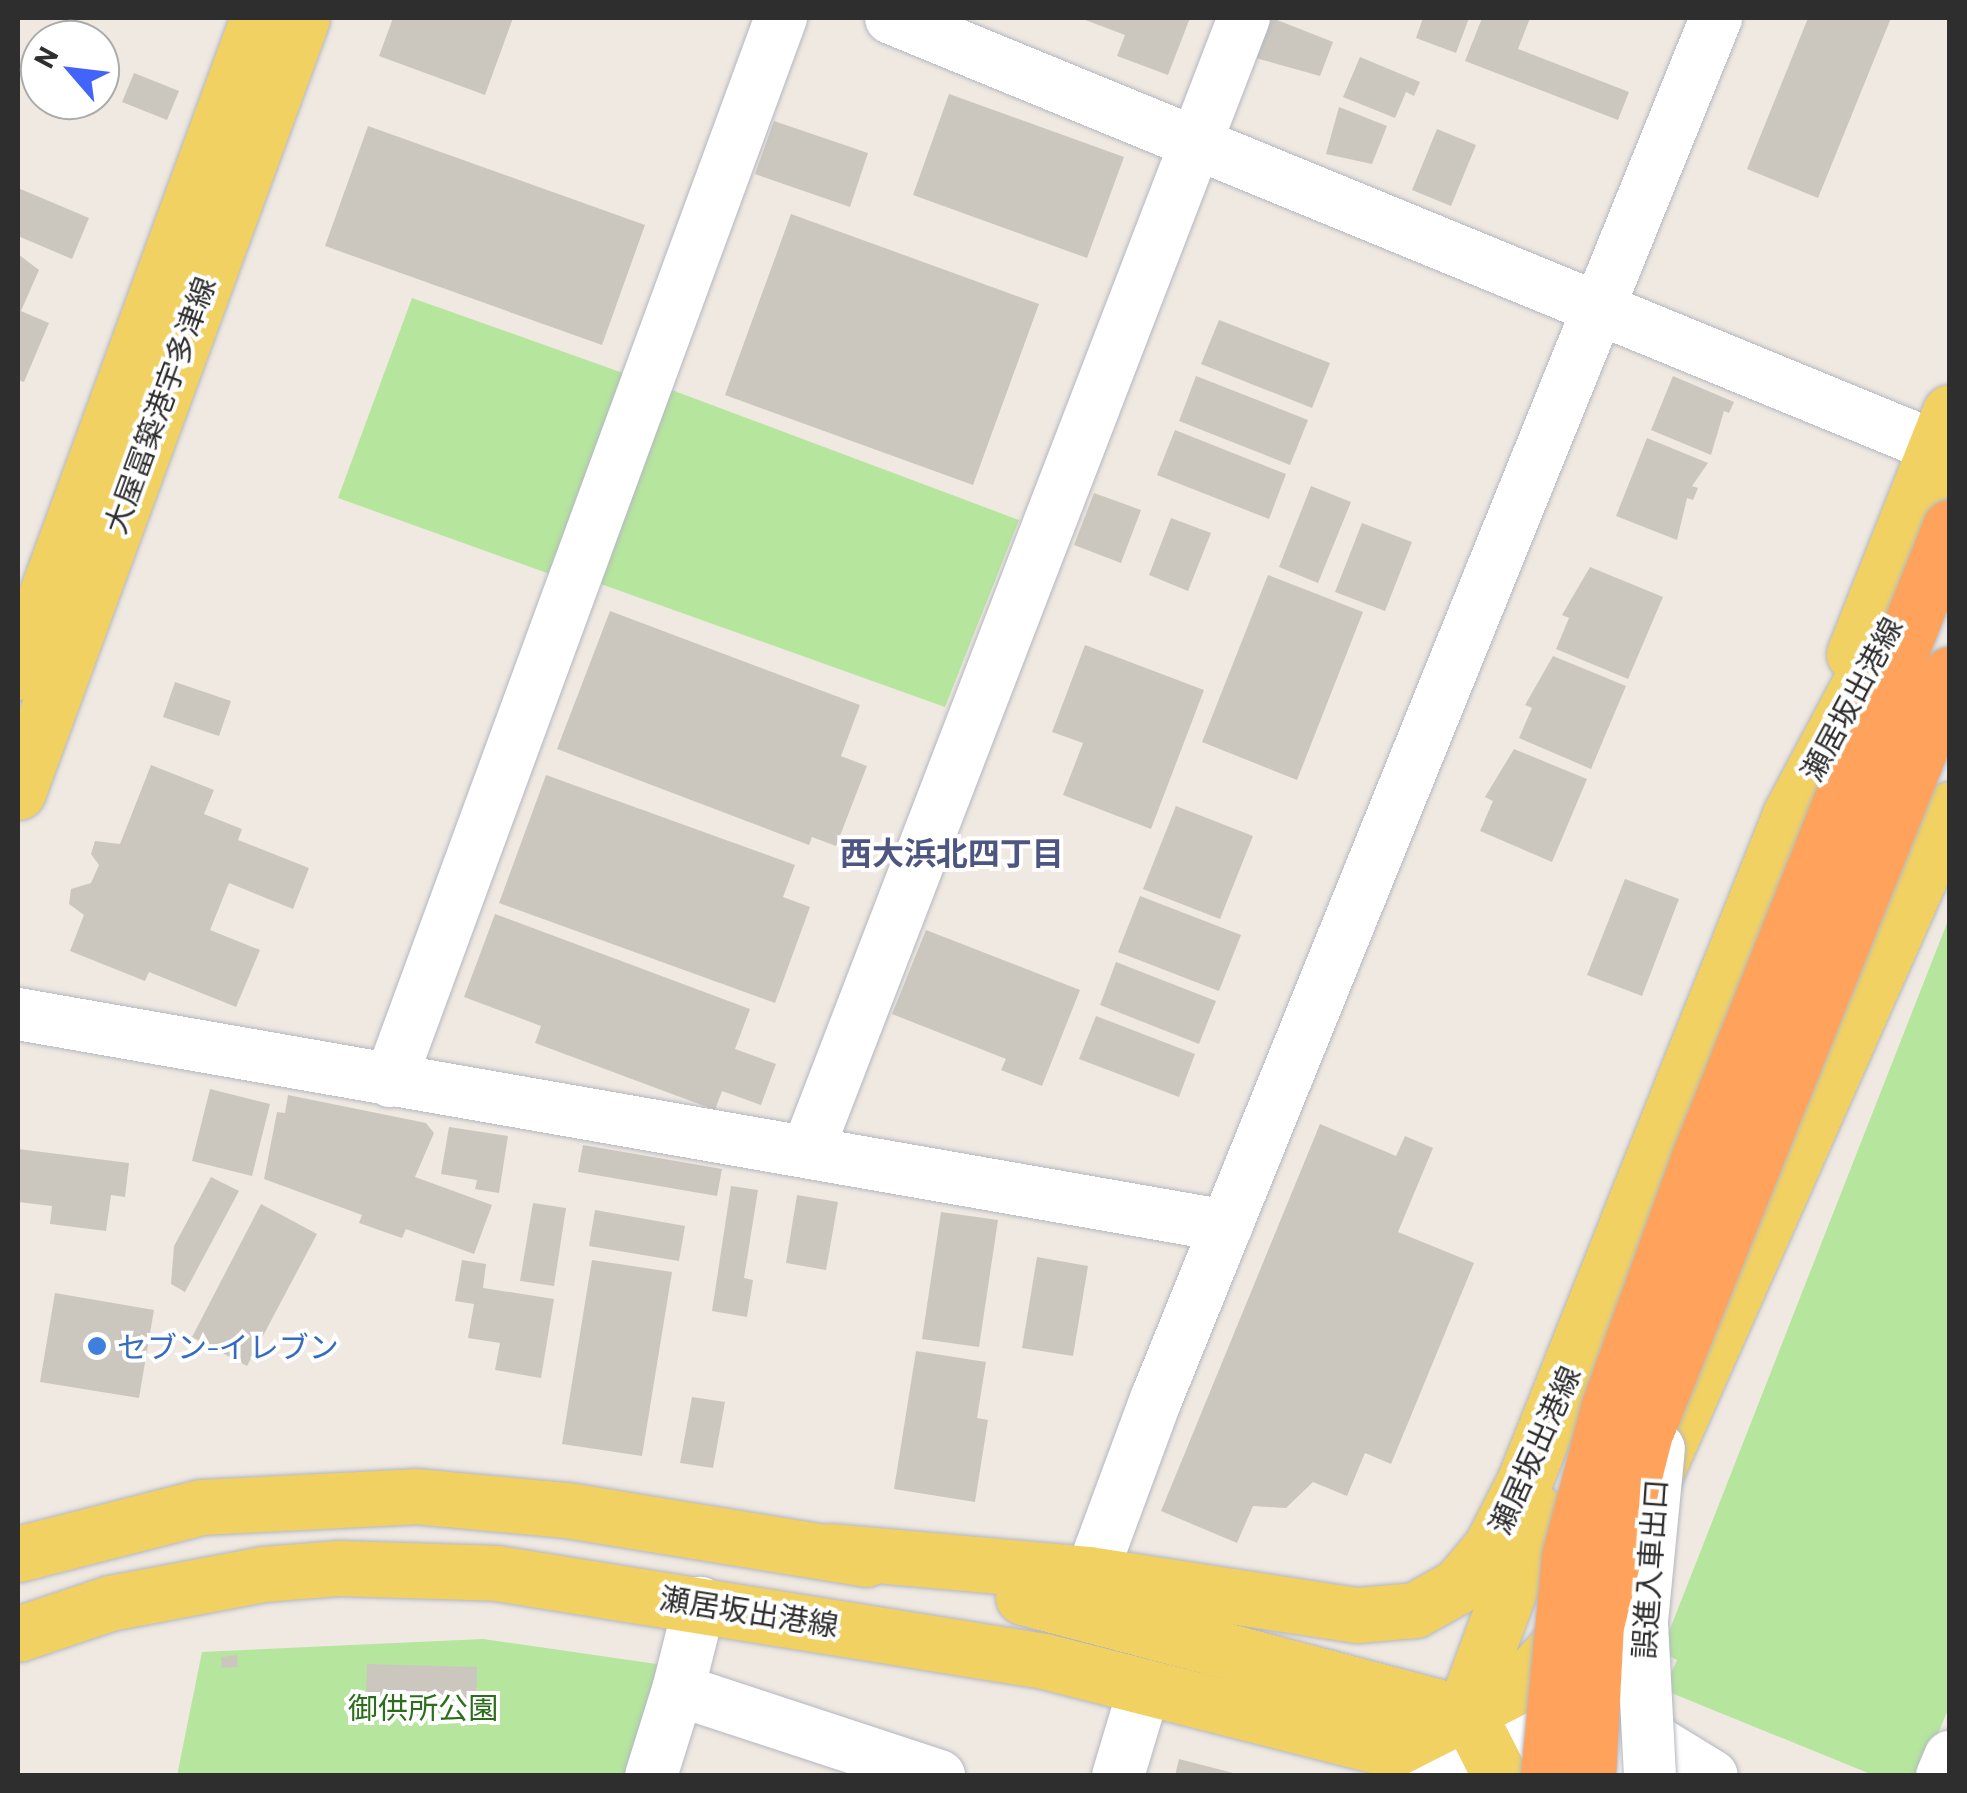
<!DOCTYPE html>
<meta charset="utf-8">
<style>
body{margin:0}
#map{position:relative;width:1967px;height:1793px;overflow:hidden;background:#efe9e1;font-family:Barlow,"Noto Sans JP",sans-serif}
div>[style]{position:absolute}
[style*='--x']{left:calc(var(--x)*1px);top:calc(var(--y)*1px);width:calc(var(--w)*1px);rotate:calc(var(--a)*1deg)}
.green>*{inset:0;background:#b6e59e}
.building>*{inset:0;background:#cbc7bf}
.roads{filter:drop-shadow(0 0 2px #b4b7c1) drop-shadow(0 0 2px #b4b7c1)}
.minor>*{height:52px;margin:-26px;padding:0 26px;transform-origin:26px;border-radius:26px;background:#fff}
.major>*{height:55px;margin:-27.5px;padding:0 27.5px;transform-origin:27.5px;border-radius:27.5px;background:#f2d163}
.bridges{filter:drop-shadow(0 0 2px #b4b7c1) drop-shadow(0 0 2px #b4b7c1)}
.minor-bridge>*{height:52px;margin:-26px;padding:0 26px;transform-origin:26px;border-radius:26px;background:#fff}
.highway-bridge>*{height:55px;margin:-27.5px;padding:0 27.5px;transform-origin:27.5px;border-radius:27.5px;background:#ffa35c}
.dots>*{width:28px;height:28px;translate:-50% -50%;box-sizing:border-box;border:5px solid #fff;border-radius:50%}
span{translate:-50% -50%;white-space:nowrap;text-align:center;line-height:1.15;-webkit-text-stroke:8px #fff;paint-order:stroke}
.street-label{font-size:30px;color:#2e2e2e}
.shop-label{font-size:30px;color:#366cbe}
.left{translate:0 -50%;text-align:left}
.park-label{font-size:30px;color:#2c6e1b}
.neighbourhood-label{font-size:32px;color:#4d5680;font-weight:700}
.frame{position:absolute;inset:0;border:20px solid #2e2e2e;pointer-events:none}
.north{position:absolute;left:20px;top:20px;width:100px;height:100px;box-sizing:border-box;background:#fff;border:2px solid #ababab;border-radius:50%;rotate:298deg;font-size:28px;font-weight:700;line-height:40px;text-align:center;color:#2e2e2e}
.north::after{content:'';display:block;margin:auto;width:35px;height:45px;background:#4264fb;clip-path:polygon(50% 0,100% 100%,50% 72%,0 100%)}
</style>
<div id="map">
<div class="green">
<i style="clip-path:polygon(412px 298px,623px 373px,550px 574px,338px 498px)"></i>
<i style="clip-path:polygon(669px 389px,1019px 520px,945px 707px,598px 583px)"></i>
<i style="clip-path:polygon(1949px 918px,1949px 1707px,1921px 1775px,1873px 1775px,1664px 1690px,1677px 1660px,1661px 1652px)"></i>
<i style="clip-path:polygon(483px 1639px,670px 1666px,634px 1775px,177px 1776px,202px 1652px)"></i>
</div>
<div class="building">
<i style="clip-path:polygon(393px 18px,513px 18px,485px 95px,379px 56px)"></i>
<i style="clip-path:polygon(1080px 18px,1190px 18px,1168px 75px,1117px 56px,1125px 35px)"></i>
<i style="clip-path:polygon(1272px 18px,1333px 42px,1320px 76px,1256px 58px)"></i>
<i style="clip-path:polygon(1423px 18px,1469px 18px,1456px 53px,1416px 38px)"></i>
<i style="clip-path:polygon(1482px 18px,1530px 18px,1518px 49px,1629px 92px,1618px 120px,1465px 61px)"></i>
<i style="clip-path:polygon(1808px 18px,1891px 18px,1818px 198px,1747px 169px)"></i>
<i style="clip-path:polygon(1360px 57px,1420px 82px,1414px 96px,1406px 92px,1395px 118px,1343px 97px)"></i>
<i style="clip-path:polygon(134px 73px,179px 91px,167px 120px,122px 102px)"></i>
<i style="clip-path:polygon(949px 94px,1124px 157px,1087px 258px,913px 195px)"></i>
<i style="clip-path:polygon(1339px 107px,1387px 126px,1372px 164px,1326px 154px)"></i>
<i style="clip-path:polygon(774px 121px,868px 153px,850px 207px,755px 174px)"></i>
<i style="clip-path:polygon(368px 126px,645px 225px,602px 345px,325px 246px)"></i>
<i style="clip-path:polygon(1437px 129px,1476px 145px,1451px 206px,1412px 190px)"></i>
<i style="clip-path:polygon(18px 188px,89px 218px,72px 259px,18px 236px)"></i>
<i style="clip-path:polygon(791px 214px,1039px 304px,973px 485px,725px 395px)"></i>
<i style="clip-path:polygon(18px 254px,39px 270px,21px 311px,49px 323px,24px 382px,18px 380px)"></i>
<i style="clip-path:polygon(1219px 320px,1330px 363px,1312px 408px,1201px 364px)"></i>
<i style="clip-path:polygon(1196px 376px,1308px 420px,1290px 465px,1179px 421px)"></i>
<i style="clip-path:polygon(1673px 376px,1734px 402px,1729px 413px,1724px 411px,1711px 455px,1651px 430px)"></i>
<i style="clip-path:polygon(1175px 430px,1286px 474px,1269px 519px,1157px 475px)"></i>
<i style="clip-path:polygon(1647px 438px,1708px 463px,1692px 486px,1698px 488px,1693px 500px,1687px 498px,1677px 540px,1616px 516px)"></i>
<i style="clip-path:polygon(1311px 486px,1351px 502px,1318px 583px,1279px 567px)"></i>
<i style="clip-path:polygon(1094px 493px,1141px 510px,1121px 563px,1074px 545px)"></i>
<i style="clip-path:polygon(1171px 518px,1211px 533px,1188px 591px,1149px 575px)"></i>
<i style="clip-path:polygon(1362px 523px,1412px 542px,1385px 611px,1335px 592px)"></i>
<i style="clip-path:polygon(1590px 567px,1663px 597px,1628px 679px,1556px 649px,1569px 618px,1562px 615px)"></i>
<i style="clip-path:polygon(1268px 575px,1363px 612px,1297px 780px,1202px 742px)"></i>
<i style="clip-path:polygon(610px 611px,860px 705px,841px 756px,867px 766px,836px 846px,812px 837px,809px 845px,557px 749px)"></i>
<i style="clip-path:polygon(1085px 645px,1204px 690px,1151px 829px,1063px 795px,1083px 743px,1052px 732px)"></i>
<i style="clip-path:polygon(1553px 656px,1626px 686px,1591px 769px,1519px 738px,1532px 708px,1525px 705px)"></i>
<i style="clip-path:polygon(175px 682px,231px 701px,219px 736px,163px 717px)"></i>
<i style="clip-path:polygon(1514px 749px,1587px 779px,1552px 862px,1480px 831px,1493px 801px,1485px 797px)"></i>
<i style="clip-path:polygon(151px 765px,214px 790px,204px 814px,242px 829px,238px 840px,309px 868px,293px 909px,229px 883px,210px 930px,260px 950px,236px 1007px,149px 972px,145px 981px,70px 951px,84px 915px,69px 904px,71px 889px,91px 883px,99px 865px,91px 854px,95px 841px,120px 844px)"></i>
<i style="clip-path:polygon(546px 775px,795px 865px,783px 897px,810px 907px,775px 1003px,499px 903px)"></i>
<i style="clip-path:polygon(1176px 806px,1253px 836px,1220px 919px,1143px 889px)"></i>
<i style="clip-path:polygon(1625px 879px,1679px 899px,1642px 996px,1587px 975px)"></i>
<i style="clip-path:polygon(1140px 896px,1241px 935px,1219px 991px,1118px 952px)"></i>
<i style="clip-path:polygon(495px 914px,750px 1009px,735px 1049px,776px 1064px,761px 1105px,722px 1091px,715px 1110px,535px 1043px,541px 1026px,464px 997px)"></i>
<i style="clip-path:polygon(926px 930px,1080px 990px,1042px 1086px,1001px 1070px,1006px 1059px,892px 1014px)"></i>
<i style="clip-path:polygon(1116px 962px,1216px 1001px,1199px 1044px,1100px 1005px)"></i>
<i style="clip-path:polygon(1096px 1016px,1195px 1054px,1179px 1097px,1079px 1059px)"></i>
<i style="clip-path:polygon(210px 1089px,270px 1104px,252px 1176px,192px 1161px)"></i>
<i style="clip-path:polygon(288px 1095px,426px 1123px,434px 1133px,415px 1177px,492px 1205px,474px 1254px,406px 1229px,402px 1238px,359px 1223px,362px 1215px,264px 1179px,277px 1112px,285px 1113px)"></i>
<i style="clip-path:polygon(1320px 1124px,1396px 1156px,1405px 1136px,1433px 1148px,1398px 1232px,1474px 1263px,1391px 1464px,1365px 1453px,1347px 1496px,1313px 1482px,1286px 1508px,1253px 1506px,1237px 1543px,1161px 1511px)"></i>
<i style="clip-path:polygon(449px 1127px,508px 1136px,499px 1193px,475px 1189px,477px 1180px,441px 1174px)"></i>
<i style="clip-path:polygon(583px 1145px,722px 1169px,717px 1196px,578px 1172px)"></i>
<i style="clip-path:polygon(18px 1149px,129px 1163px,125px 1197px,111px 1195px,106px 1231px,50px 1224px,52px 1206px,18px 1202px)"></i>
<i style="clip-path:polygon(211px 1177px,239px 1191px,185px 1292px,171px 1284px,174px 1246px)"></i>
<i style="clip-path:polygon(731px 1186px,758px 1190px,744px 1278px,753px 1280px,747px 1317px,712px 1311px)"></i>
<i style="clip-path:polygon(797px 1195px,838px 1202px,826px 1270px,786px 1263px)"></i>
<i style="clip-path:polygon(533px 1203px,566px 1208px,554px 1286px,520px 1281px)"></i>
<i style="clip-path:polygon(261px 1204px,317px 1234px,247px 1366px,192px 1337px)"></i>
<i style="clip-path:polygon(595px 1210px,685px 1226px,679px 1261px,589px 1246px)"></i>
<i style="clip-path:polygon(941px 1212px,998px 1220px,979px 1347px,922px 1339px)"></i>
<i style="clip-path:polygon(1037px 1257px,1088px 1266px,1073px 1356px,1022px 1348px)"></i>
<i style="clip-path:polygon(462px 1260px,486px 1264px,483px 1288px,554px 1299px,541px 1378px,495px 1370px,500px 1343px,468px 1338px,474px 1304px,455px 1301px)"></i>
<i style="clip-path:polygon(592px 1260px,672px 1272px,642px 1456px,562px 1444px)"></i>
<i style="clip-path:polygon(55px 1293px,154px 1310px,139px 1398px,40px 1382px)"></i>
<i style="clip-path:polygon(916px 1351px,986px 1362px,977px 1418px,988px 1420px,975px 1502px,894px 1489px)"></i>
<i style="clip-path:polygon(692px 1397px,725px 1402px,713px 1468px,680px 1463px)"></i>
<i style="clip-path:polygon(237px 1655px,238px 1667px,222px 1668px,221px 1657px)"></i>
<i style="clip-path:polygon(367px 1664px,477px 1667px,476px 1700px,366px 1696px)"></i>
<i style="clip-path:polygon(1179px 1759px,1237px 1774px,1237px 1776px,1175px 1776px)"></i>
</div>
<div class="roads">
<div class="minor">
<i style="--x:891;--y:18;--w:1130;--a:22.32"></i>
<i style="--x:18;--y:1014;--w:1227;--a:9.95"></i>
<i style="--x:390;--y:1081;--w:1133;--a:-69.81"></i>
<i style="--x:807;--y:1152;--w:1215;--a:-68.93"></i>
<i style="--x:1078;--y:1610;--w:227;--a:-69.7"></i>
<i style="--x:1157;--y:1397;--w:1488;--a:-67.93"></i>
<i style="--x:678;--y:1690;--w:90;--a:-75.8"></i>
<i style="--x:1623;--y:1709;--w:49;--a:44.2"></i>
<i style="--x:1658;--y:1743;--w:63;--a:31.4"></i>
<i style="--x:1469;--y:1715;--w:190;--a:18.7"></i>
<i style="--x:1392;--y:1750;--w:97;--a:15.6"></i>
<i style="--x:651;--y:1776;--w:90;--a:-72.6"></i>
<i style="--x:678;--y:1690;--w:275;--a:18.2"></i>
<i style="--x:1118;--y:1776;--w:94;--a:-73.3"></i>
<i style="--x:1942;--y:1776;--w:21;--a:-67"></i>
</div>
<div class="major">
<i style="--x:1854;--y:654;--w:260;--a:-68.4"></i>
<i style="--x:18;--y:672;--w:697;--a:-69.85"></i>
<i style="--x:18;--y:792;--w:824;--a:-69.85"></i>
<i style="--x:1647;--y:1492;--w:747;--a:-66.08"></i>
<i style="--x:831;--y:1551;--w:258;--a:5.1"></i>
<i style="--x:1088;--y:1574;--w:272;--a:8.7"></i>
<i style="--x:1357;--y:1615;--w:58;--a:-4.9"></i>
<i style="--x:1415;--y:1610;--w:49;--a:-29.2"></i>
<i style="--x:1458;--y:1586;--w:51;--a:-49.8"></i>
<i style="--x:1491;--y:1547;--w:75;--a:-63.1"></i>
<i style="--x:1525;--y:1480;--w:716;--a:-68.27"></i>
<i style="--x:1790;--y:815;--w:222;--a:-62"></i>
<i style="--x:18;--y:1554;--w:189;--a:-14.4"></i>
<i style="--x:201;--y:1507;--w:214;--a:-2.9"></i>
<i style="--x:415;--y:1496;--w:153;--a:5.3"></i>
<i style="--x:567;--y:1510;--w:303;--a:9.3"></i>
<i style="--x:1023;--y:1597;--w:461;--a:14.8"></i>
<i style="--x:18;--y:1634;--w:97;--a:-18.6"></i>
<i style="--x:110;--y:1603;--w:156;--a:-10.7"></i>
<i style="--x:263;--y:1574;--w:77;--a:-4.5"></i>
<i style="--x:340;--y:1568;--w:156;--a:1.8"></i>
<i style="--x:496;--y:1573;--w:555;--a:9.12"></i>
<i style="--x:1044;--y:1661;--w:359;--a:14.3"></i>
<i style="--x:1392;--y:1750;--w:146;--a:-26.9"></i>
<i style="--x:1522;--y:1684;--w:86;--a:-46.4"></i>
<i style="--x:1500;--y:1776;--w:68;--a:-116.9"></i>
<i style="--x:1469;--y:1715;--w:25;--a:-83"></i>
<i style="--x:1472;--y:1690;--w:189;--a:-69.6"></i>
</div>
</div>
<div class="bridges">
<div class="minor-bridge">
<i style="--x:1650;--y:1776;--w:155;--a:-93"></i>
<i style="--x:1642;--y:1621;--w:173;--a:-84.4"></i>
</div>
<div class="highway-bridge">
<i style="--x:1548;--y:1776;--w:220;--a:-84.5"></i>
<i style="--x:1569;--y:1557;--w:156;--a:-75.2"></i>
<i style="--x:1609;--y:1406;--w:262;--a:-70.1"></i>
<i style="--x:1698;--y:1160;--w:681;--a:-68.29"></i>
<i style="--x:1588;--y:1776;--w:151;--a:-87"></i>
<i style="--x:1596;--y:1625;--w:198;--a:-75.7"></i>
<i style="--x:1645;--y:1433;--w:818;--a:-68.11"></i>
</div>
</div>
<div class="dots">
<i style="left:97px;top:1346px;background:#3f7fe0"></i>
</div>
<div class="street-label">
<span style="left:159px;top:405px;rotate:-70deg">大屋冨築港宇多津線</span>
<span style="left:1851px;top:699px;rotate:-62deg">瀬居坂出港線</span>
<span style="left:1534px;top:1450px;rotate:-66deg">瀬居坂出港線</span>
<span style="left:1649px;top:1569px;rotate:-86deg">誤進入車出口</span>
<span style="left:749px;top:1611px;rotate:9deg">瀬居坂出港線</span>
</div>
<div class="shop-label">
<span class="left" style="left:117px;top:1346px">セブン-イレブン</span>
</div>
<div class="park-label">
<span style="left:423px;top:1707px">御供所公園</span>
</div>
<div class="neighbourhood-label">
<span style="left:952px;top:852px">西大浜北四丁目</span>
</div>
<div class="frame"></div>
<div class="north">N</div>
</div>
